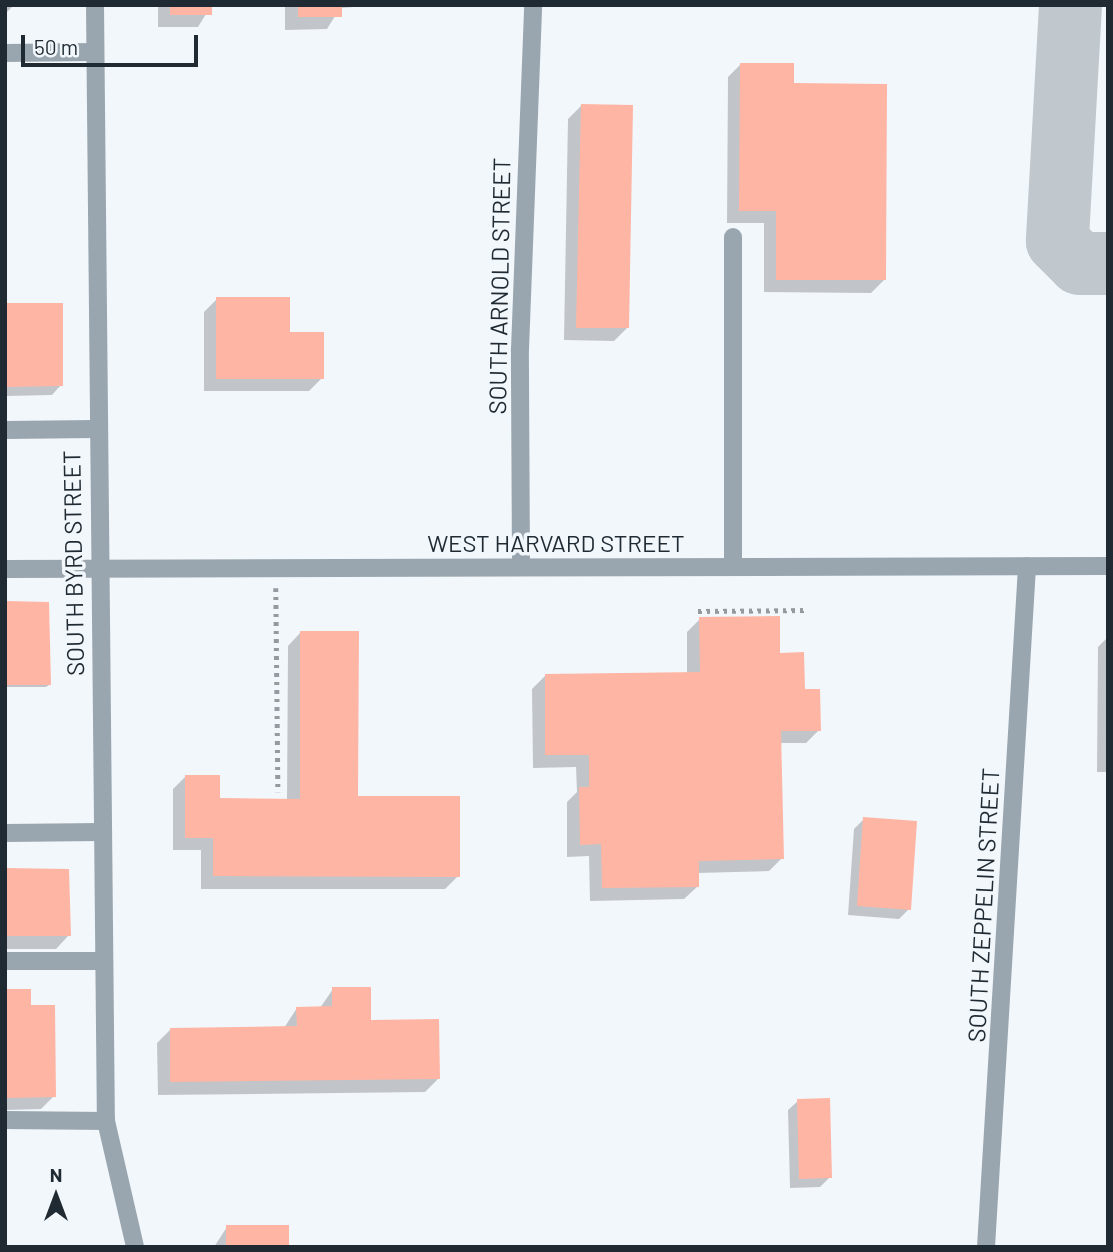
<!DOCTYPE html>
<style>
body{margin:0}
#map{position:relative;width:1113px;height:1252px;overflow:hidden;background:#f2f7fc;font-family:Barlow,sans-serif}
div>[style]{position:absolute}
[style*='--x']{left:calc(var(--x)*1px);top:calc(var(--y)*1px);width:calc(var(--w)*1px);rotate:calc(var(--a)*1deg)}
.shadow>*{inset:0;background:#0003}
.taxiway>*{height:63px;margin:-31.5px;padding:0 31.5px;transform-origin:31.5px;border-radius:31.5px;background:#c1c8cd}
.building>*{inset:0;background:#ffb5a4}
.path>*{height:4.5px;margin-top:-2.25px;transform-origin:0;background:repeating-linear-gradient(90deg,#939ba1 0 3.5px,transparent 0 8.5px)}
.minor>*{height:18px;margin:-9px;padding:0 9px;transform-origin:9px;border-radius:9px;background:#9aa6af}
span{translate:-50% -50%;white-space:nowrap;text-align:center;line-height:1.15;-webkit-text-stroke:7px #f2f7fc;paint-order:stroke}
.street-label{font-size:24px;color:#1f2a32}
.frame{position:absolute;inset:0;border:7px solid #1f2a32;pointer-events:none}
.north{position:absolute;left:21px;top:1161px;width:70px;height:70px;-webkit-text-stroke:5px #f2f7fc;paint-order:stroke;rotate:0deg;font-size:19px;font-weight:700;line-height:28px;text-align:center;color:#1f2a32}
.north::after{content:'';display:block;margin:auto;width:24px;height:32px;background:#1f2a32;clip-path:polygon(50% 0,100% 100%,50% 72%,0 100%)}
.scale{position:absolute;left:21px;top:35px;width:177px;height:32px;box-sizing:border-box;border:4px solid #1f2a32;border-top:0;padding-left:9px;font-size:21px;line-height:24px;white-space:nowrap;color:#1f2a32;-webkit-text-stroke:5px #f2f7fc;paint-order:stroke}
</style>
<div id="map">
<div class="shadow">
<i style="clip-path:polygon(5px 5px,14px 5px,5px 14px)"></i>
<i style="clip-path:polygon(158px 5px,383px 5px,340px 8px,327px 29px,285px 30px,285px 6px,211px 6px,198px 27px,158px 27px)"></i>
<i style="clip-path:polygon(741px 64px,792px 85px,884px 280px,871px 293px,764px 292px,764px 223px,727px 223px,728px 77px)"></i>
<i style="clip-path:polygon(581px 106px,627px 328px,614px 341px,564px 340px,568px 119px)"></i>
<i style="clip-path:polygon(217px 299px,288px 334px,322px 378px,309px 391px,204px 391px,204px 312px)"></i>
<i style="clip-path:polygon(5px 305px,61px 385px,52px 395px,5px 396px)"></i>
<i style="clip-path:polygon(5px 603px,49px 685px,46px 687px,5px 687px)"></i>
<i style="clip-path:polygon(700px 619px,778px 655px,819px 730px,806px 743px,780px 743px,782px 858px,769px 871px,697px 873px,698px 886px,684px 899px,590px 901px,589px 856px,567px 857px,567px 802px,577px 792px,576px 767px,533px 768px,532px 689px,545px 676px,687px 674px,687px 632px)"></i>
<i style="clip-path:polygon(301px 632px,357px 798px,458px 876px,445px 889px,201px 889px,201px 850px,173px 850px,173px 789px,186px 776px,218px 800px,287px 800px,288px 646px)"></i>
<i style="clip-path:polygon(1108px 637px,1108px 772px,1097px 772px,1098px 647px)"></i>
<i style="clip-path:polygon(864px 819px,909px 909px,899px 919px,848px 915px,854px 829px)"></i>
<i style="clip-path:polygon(5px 870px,69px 935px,56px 949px,5px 949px)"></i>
<i style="clip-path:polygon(333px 989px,438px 1079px,425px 1092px,158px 1095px,157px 1043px,170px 1030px,284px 1028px,297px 1008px,320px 1008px)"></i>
<i style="clip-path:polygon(5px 991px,29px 1007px,54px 1096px,41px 1109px,5px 1110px)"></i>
<i style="clip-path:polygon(798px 1101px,830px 1177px,820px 1187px,790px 1188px,788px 1110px)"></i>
<i style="clip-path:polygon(227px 1227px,288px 1247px,214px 1247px)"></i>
</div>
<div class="taxiway">
<i style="--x:1070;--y:5;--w:236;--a:93.2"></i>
<i style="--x:1057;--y:241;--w:31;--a:45"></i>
<i style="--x:1079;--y:263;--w:29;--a:0"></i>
</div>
<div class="building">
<i style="clip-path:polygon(170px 5px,212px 5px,212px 15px,170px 15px)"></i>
<i style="clip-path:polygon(298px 5px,342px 5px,342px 17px,298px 17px)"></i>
<i style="clip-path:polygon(740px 63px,794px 63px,794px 83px,887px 84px,886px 280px,776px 280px,776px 211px,739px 211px)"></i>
<i style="clip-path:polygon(581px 104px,633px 105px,629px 328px,576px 328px)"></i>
<i style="clip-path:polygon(216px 297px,290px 297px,290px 332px,324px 332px,324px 379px,216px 379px)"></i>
<i style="clip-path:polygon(5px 303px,63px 303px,63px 386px,5px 387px)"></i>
<i style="clip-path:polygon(5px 601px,49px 602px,51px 685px,5px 685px)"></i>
<i style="clip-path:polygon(780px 616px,780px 653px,804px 652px,805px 689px,820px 689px,821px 731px,781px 731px,784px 859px,699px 861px,699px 887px,602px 888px,601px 844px,580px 845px,579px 787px,589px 787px,589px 755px,545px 755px,545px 674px,700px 672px,699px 617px)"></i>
<i style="clip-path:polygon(300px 631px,359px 631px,358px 796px,460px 796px,460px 877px,213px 876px,213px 838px,185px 838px,185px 775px,220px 775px,220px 798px,300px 799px)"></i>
<i style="clip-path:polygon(863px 817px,917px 821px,911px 910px,857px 906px)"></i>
<i style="clip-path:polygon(5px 868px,69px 869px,71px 936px,5px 936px)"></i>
<i style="clip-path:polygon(332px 987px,371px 987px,371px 1020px,439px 1019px,440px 1079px,170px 1082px,170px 1028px,297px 1026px,296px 1007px,332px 1006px)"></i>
<i style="clip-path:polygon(5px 989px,31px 989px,31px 1005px,55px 1005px,56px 1097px,5px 1098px)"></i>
<i style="clip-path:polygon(830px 1098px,832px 1178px,799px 1179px,797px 1099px)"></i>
<i style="clip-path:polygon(226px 1225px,289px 1225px,289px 1247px,226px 1247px)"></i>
</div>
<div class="path">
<i style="--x:276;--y:588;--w:204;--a:89.4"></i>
<i style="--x:698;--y:611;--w:109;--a:-0.5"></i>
</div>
<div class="minor">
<i style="--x:95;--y:5;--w:1116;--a:89.44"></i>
<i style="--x:106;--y:1121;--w:129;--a:77"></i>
<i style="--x:5;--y:53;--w:90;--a:-0.6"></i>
<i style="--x:733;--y:237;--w:330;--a:90"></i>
<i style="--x:5;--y:430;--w:90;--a:-0.6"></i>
<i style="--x:521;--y:567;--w:218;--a:-90.3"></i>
<i style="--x:520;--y:349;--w:344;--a:-87.8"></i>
<i style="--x:5;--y:569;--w:1103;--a:-0.16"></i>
<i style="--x:5;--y:833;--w:96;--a:-0.6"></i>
<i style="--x:5;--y:961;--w:99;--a:0"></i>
<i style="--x:5;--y:1120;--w:101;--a:0.6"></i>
<i style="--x:986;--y:1247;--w:682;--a:-86.55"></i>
</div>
<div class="street-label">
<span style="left:499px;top:286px;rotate:-89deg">SOUTH ARNOLD STREET</span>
<span style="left:556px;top:543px">WEST HARVARD STREET</span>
<span style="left:73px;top:563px;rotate:-91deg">SOUTH BYRD STREET</span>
<span style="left:983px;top:905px;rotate:-87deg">SOUTH ZEPPELIN STREET</span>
</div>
<div class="frame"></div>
<div class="north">N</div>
<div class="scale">50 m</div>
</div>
